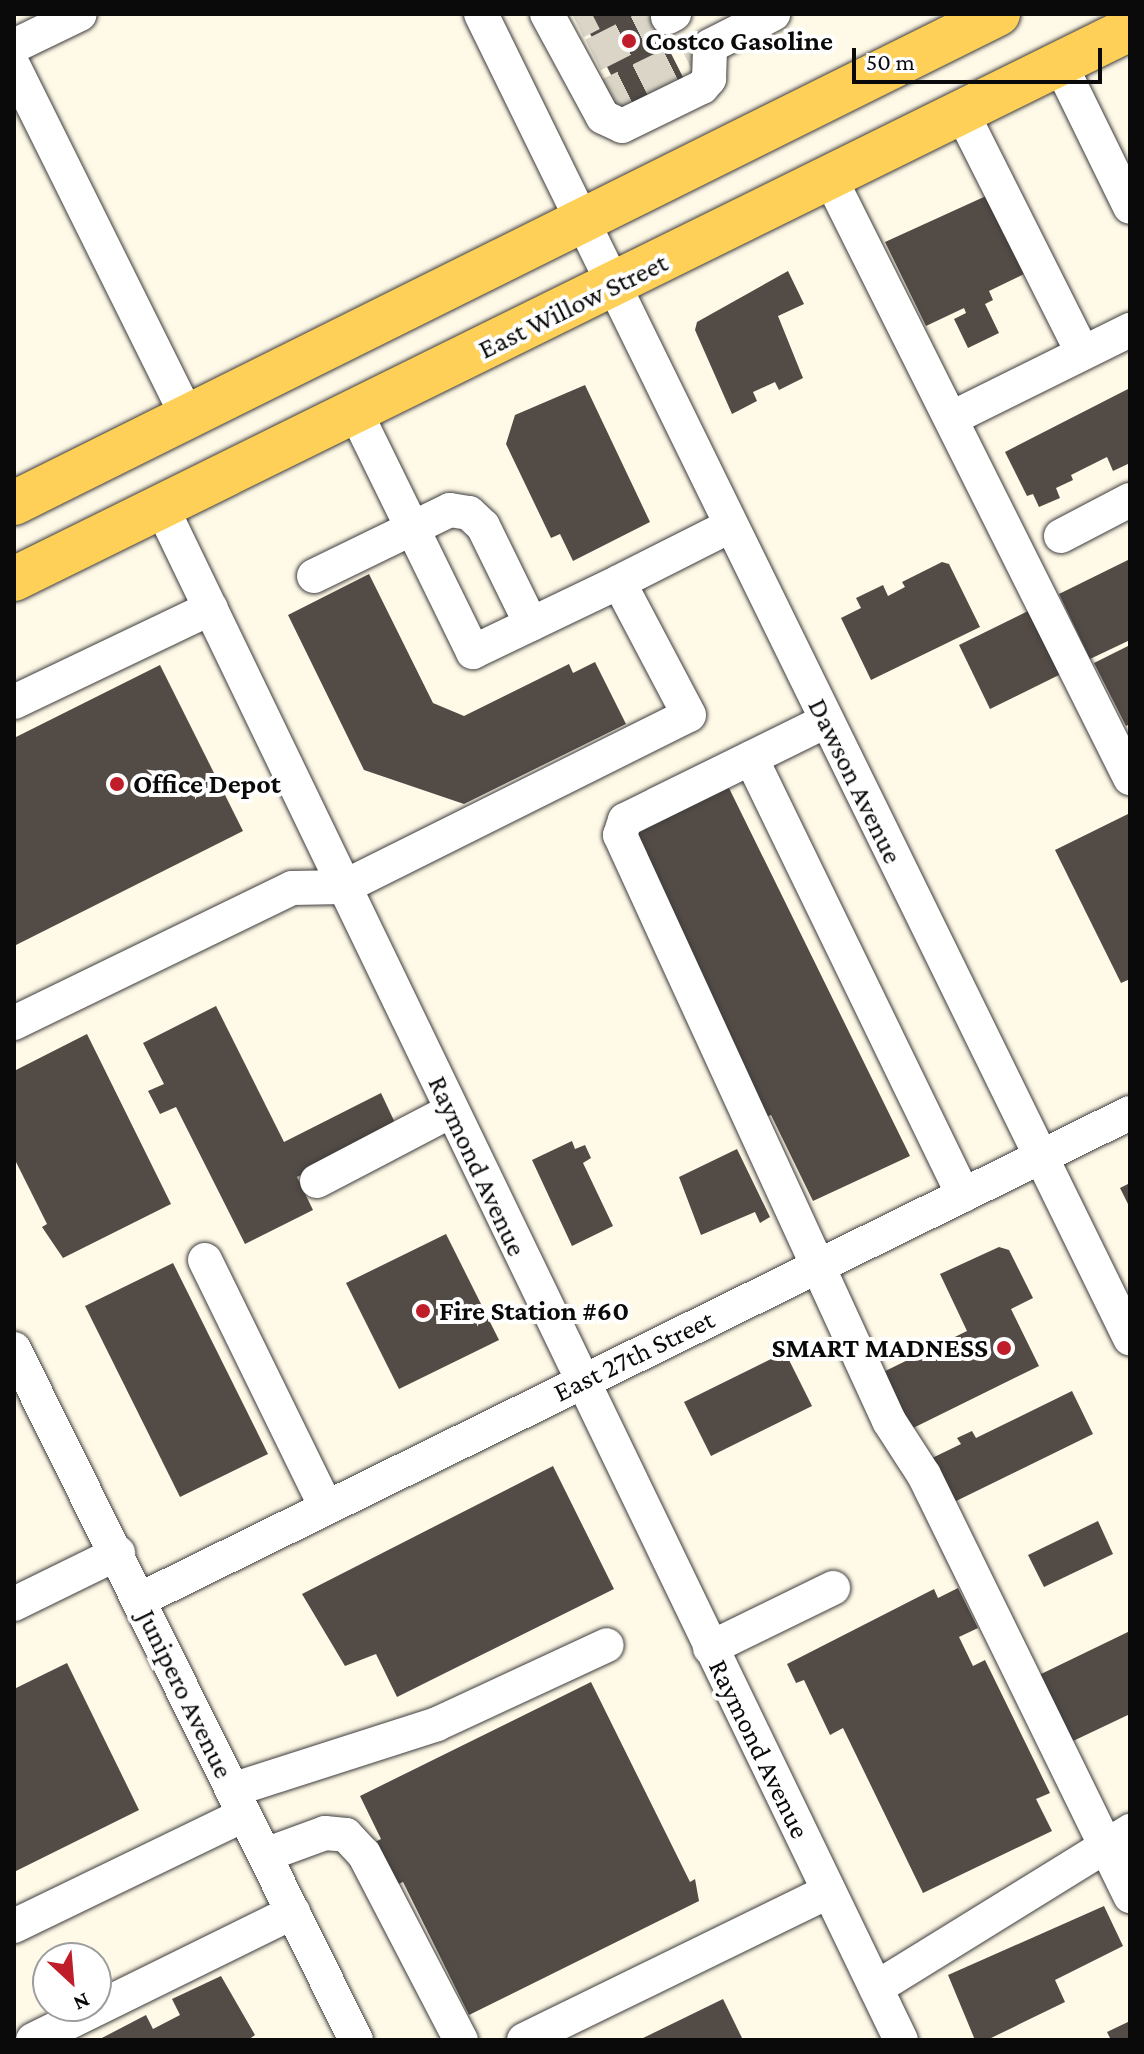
<!DOCTYPE html>
<style>
body{margin:0}
#map{position:relative;width:1144px;height:2054px;overflow:hidden;background:#fff9e7;font-family:"Crimson Pro",serif}
div>[style]{position:absolute}
[style*='--x']{left:calc(var(--x)*1px);top:calc(var(--y)*1px);width:calc(var(--w)*1px);rotate:calc(var(--a)*1deg)}
.building>*{inset:0;background:#534b46}
.minor-tunnel>*{height:34px;margin-top:-17px;transform-origin:0;background:repeating-linear-gradient(90deg,#dad5c6 0 34px,transparent 0 51px)}
.roads{filter:drop-shadow(0 0 2px #3d3d3d) drop-shadow(0 0 2px #3d3d3d)}
.minor>*{height:34px;margin:-17px;padding:0 17px;transform-origin:17px;border-radius:17px;background:#fff}
.major>*{height:44px;margin:-22px;padding:0 22px;transform-origin:22px;border-radius:22px;background:#ffd057}
.dots>*{width:22px;height:22px;translate:-50% -50%;box-sizing:border-box;border:4px solid #fff;border-radius:50%}
span{translate:-50% -50%;white-space:nowrap;text-align:center;line-height:1.15;-webkit-text-stroke:8px #fff;paint-order:stroke}
.poi-label{font-size:28px;color:#0a0a0a;font-weight:700}
.left{translate:0 -50%;text-align:left}
.right{translate:-100% -50%;text-align:right}
.street-label{font-size:28px;color:#0a0a0a}
.frame{position:absolute;inset:0;border:16px solid #0a0a0a;pointer-events:none}
.north{position:absolute;left:32px;top:1942px;width:80px;height:80px;box-sizing:border-box;background:#fff;border:2px solid #9d9d9d;border-radius:50%;rotate:154deg;font-size:22px;font-weight:700;line-height:32px;text-align:center;color:#0a0a0a}
.north::after{content:'';display:block;margin:auto;width:28px;height:36px;background:#c01d2b;clip-path:polygon(50% 0,100% 100%,50% 72%,0 100%)}
.scale{position:absolute;left:852px;top:48px;width:250px;height:36px;box-sizing:border-box;border:4px solid #0a0a0a;border-top:0;padding-left:10px;font-size:24px;line-height:28px;white-space:nowrap;color:#0a0a0a;-webkit-text-stroke:6px #fff;paint-order:stroke}
</style>
<div id="map">
<div class="building">
<i style="clip-path:polygon(580px 14px,651px 14px,688px 87px,631px 114px)"></i>
<i style="clip-path:polygon(986px 196px,1024px 274px,989px 291px,993px 300px,985px 304px,999px 333px,968px 348px,954px 319px,966px 313px,964px 308px,926px 326px,885px 242px)"></i>
<i style="clip-path:polygon(788px 271px,804px 304px,778px 316px,803px 378px,779px 390px,775px 382px,753px 392px,757px 401px,732px 414px,695px 330px,697px 322px)"></i>
<i style="clip-path:polygon(585px 385px,650px 522px,573px 561px,560px 534px,551px 538px,506px 444px,515px 415px)"></i>
<i style="clip-path:polygon(1130px 388px,1130px 463px,1113px 471px,1107px 457px,1071px 475px,1073px 480px,1056px 488px,1060px 498px,1039px 507px,1033px 494px,1027px 496px,1005px 452px)"></i>
<i style="clip-path:polygon(1130px 559px,1130px 640px,1090px 659px,1059px 594px)"></i>
<i style="clip-path:polygon(942px 562px,949px 564px,980px 627px,871px 680px,841px 618px,861px 608px,856px 598px,883px 585px,888px 596px,905px 587px,902px 582px)"></i>
<i style="clip-path:polygon(369px 574px,433px 703px,464px 716px,569px 664px,573px 673px,595px 662px,626px 724px,464px 804px,364px 770px,288px 615px)"></i>
<i style="clip-path:polygon(1030px 610px,1061px 674px,990px 709px,959px 645px)"></i>
<i style="clip-path:polygon(1130px 645px,1130px 724px,1126px 726px,1094px 663px)"></i>
<i style="clip-path:polygon(160px 665px,243px 831px,14px 946px,14px 738px)"></i>
<i style="clip-path:polygon(729px 788px,910px 1156px,813px 1201px,771px 1115px,766px 1117px,629px 837px)"></i>
<i style="clip-path:polygon(1128px 814px,1130px 979px,1121px 983px,1055px 850px)"></i>
<i style="clip-path:polygon(216px 1006px,284px 1142px,381px 1093px,397px 1127px,297px 1177px,313px 1210px,245px 1244px,176px 1107px,160px 1114px,148px 1091px,164px 1084px,143px 1043px)"></i>
<i style="clip-path:polygon(87px 1034px,171px 1204px,63px 1258px,42px 1227px,47px 1224px,14px 1158px,14px 1071px)"></i>
<i style="clip-path:polygon(572px 1141px,575px 1149px,585px 1145px,591px 1158px,583px 1163px,613px 1226px,572px 1246px,532px 1160px)"></i>
<i style="clip-path:polygon(737px 1149px,770px 1217px,760px 1223px,755px 1212px,701px 1235px,679px 1177px)"></i>
<i style="clip-path:polygon(1130px 1183px,1130px 1208px,1120px 1188px)"></i>
<i style="clip-path:polygon(446px 1234px,499px 1340px,399px 1389px,346px 1283px)"></i>
<i style="clip-path:polygon(999px 1247px,1009px 1250px,1033px 1298px,1011px 1309px,1039px 1366px,901px 1434px,873px 1377px,967px 1331px,940px 1274px)"></i>
<i style="clip-path:polygon(173px 1263px,268px 1454px,180px 1497px,85px 1306px)"></i>
<i style="clip-path:polygon(785px 1352px,812px 1406px,711px 1456px,684px 1402px)"></i>
<i style="clip-path:polygon(1072px 1391px,1093px 1434px,948px 1505px,926px 1461px,961px 1444px,957px 1438px,972px 1431px,976px 1438px)"></i>
<i style="clip-path:polygon(553px 1466px,614px 1589px,397px 1697px,376px 1654px,345px 1666px,302px 1594px)"></i>
<i style="clip-path:polygon(1098px 1521px,1113px 1554px,1044px 1587px,1028px 1555px)"></i>
<i style="clip-path:polygon(958px 1588px,978px 1628px,959px 1637px,973px 1666px,985px 1660px,1050px 1793px,1036px 1799px,1052px 1831px,923px 1893px,843px 1728px,830px 1735px,804px 1680px,796px 1683px,787px 1664px,934px 1589px,938px 1598px)"></i>
<i style="clip-path:polygon(1130px 1631px,1130px 1714px,1071px 1742px,1039px 1675px)"></i>
<i style="clip-path:polygon(67px 1663px,139px 1810px,14px 1872px,14px 1689px)"></i>
<i style="clip-path:polygon(591px 1682px,690px 1882px,695px 1879px,699px 1901px,469px 2015px,403px 1882px,392px 1887px,371px 1844px,381px 1839px,360px 1796px)"></i>
<i style="clip-path:polygon(1104px 1906px,1123px 1946px,1055px 1980px,1065px 2002px,987px 2040px,975px 2040px,948px 1975px)"></i>
<i style="clip-path:polygon(221px 1976px,255px 2035px,248px 2040px,98px 2040px,146px 2015px,153px 2029px,180px 2015px,172px 1999px)"></i>
<i style="clip-path:polygon(723px 1999px,743px 2040px,639px 2040px)"></i>
<i style="clip-path:polygon(1130px 2021px,1130px 2040px,1111px 2040px,1107px 2032px)"></i>
</div>
<div class="minor-tunnel">
<i style="--x:576;--y:22;--w:18;--a:-27"></i>
<i style="--x:593;--y:55;--w:84;--a:-26.9"></i>
<i style="--x:594;--y:102;--w:129;--a:-25.8"></i>
</div>
<div class="roads">
<div class="minor">
<i style="--x:481;--y:14;--w:1475;--a:63.89"></i>
<i style="--x:547;--y:14;--w:117;--a:61.5"></i>
<i style="--x:603;--y:117;--w:21;--a:25"></i>
<i style="--x:622;--y:126;--w:89;--a:-26"></i>
<i style="--x:702;--y:87;--w:11;--a:-49"></i>
<i style="--x:709;--y:79;--w:33;--a:-88"></i>
<i style="--x:710;--y:46;--w:71;--a:-26.9"></i>
<i style="--x:668;--y:17;--w:7;--a:-27"></i>
<i style="--x:14;--y:46;--w:73;--a:-25.9"></i>
<i style="--x:1060;--y:64;--w:159;--a:63.9"></i>
<i style="--x:14;--y:67;--w:392;--a:63.6"></i>
<i style="--x:962;--y:113;--w:267;--a:63.3"></i>
<i style="--x:830;--y:178;--w:671;--a:63.43"></i>
<i style="--x:952;--y:418;--w:199;--a:-26.3"></i>
<i style="--x:161;--y:506;--w:1703;--a:64.25"></i>
<i style="--x:1061;--y:536;--w:78;--a:-27.6"></i>
<i style="--x:314;--y:576;--w:151;--a:-25.9"></i>
<i style="--x:450;--y:510;--w:19;--a:9"></i>
<i style="--x:469;--y:513;--w:19;--a:43"></i>
<i style="--x:483;--y:526;--w:109;--a:63.9"></i>
<i style="--x:619;--y:582;--w:124;--a:-26.8"></i>
<i style="--x:14;--y:702;--w:218;--a:-25.5"></i>
<i style="--x:826;--y:721;--w:224;--a:153.8"></i>
<i style="--x:625;--y:820;--w:16;--a:108"></i>
<i style="--x:620;--y:835;--w:645;--a:65.34"></i>
<i style="--x:889;--y:1421;--w:64;--a:57.1"></i>
<i style="--x:924;--y:1475;--w:469;--a:63.9"></i>
<i style="--x:751;--y:758;--w:486;--a:64.1"></i>
<i style="--x:14;--y:1023;--w:309;--a:-25.9"></i>
<i style="--x:292;--y:888;--w:52;--a:-1.1"></i>
<i style="--x:344;--y:887;--w:385;--a:-26.5"></i>
<i style="--x:689;--y:715;--w:150;--a:-117.8"></i>
<i style="--x:619;--y:582;--w:162;--a:154.4"></i>
<i style="--x:473;--y:652;--w:266;--a:-116.1"></i>
<i style="--x:317;--y:1181;--w:151;--a:-27.6"></i>
<i style="--x:205;--y:1260;--w:275;--a:63.9"></i>
<i style="--x:14;--y:1349;--w:771;--a:63.67"></i>
<i style="--x:139;--y:1600;--w:1104;--a:-26.17"></i>
<i style="--x:14;--y:1604;--w:116;--a:-26.1"></i>
<i style="--x:710;--y:1648;--w:137;--a:-26"></i>
<i style="--x:232;--y:1790;--w:215;--a:-17.8"></i>
<i style="--x:437;--y:1724;--w:187;--a:-24.9"></i>
<i style="--x:265;--y:1855;--w:64;--a:-20.1"></i>
<i style="--x:325;--y:1833;--w:21;--a:5"></i>
<i style="--x:346;--y:1835;--w:26;--a:47"></i>
<i style="--x:364;--y:1854;--w:210;--a:62.5"></i>
<i style="--x:14;--y:1926;--w:255;--a:-25.8"></i>
<i style="--x:876;--y:1988;--w:299;--a:-31.7"></i>
<i style="--x:33;--y:2040;--w:290;--a:-26.2"></i>
<i style="--x:524;--y:2040;--w:339;--a:-26"></i>
</div>
<div class="major">
<i style="--x:14;--y:503;--w:1099;--a:-26.43"></i>
<i style="--x:14;--y:579;--w:1244;--a:-26.24"></i>
</div>
</div>
<div class="dots">
<i style="left:629px;top:41px;background:#c01d2b"></i>
<i style="left:117px;top:784px;background:#c01d2b"></i>
<i style="left:423px;top:1311px;background:#c01d2b"></i>
<i style="left:1004px;top:1348px;background:#c01d2b"></i>
</div>
<div class="poi-label">
<span class="left" style="left:645px;top:41px">Costco Gasoline</span>
<span class="left" style="left:133px;top:784px">Office Depot</span>
<span class="left" style="left:439px;top:1311px">Fire Station #60</span>
<span class="right" style="left:988px;top:1348px">SMART MADNESS</span>
</div>
<div class="street-label">
<span style="left:573px;top:306px;rotate:-26deg">East Willow Street</span>
<span style="left:855px;top:781px;rotate:64deg">Dawson Avenue</span>
<span style="left:477px;top:1166px;rotate:65deg">Raymond Avenue</span>
<span style="left:634px;top:1356px;rotate:-26deg">East 27th Street</span>
<span style="left:185px;top:1694px;rotate:64deg">Junipero Avenue</span>
<span style="left:759px;top:1749px;rotate:64deg">Raymond Avenue</span>
</div>
<div class="frame"></div>
<div class="north">N</div>
<div class="scale">50 m</div>
</div>
